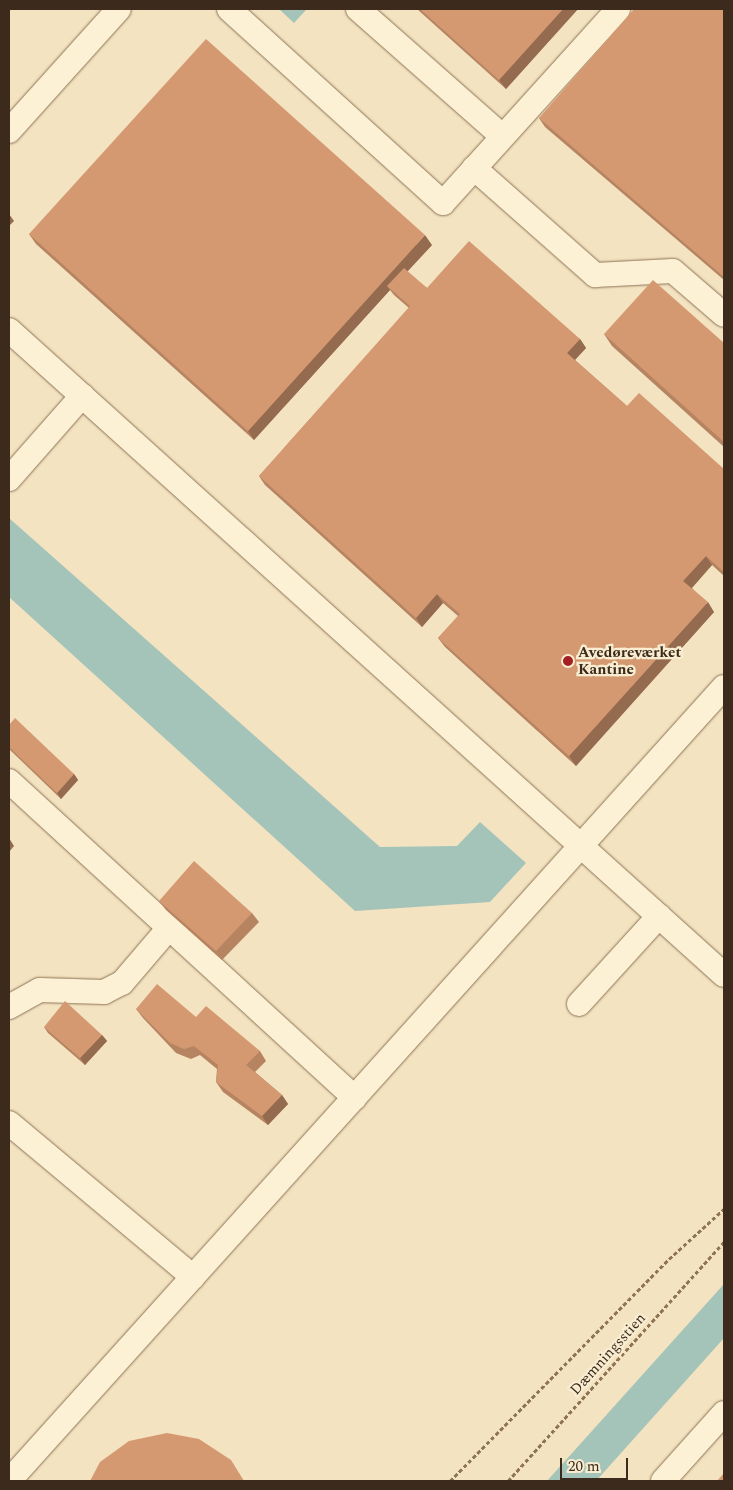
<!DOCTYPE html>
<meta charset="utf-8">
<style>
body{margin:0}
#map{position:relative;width:733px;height:1490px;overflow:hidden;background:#f3e3c0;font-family:Spectral,serif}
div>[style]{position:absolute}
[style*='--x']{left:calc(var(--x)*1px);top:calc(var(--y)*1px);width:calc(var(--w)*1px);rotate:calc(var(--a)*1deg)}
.water>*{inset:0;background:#a4c4ba}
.path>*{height:3px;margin-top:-1.5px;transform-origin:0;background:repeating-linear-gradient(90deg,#8e7356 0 4px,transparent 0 6.5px)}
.roads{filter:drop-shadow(0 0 1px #8e7356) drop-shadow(0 0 1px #8e7356)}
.minor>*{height:24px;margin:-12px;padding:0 12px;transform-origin:12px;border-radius:12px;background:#fcf0d5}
.wall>*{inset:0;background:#b78462}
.shaded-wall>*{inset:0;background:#956b50}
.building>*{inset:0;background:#d59972}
.dots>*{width:14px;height:14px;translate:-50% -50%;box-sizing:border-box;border:2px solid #f9edd1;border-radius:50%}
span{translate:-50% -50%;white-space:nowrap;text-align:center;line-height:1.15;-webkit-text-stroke:4.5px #f9edd1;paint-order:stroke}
.poi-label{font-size:15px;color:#3c2b1c;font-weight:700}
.left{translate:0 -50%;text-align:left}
.street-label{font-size:15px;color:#3c2b1c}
.frame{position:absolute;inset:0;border:10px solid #3c2b1c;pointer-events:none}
.scale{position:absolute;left:560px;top:1458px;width:68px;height:22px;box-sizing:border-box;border:2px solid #3c2b1c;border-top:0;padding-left:6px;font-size:15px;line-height:18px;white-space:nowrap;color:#3c2b1c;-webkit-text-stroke:4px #f9edd1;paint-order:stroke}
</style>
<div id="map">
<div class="water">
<i style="clip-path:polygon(279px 9px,305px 9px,306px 10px,294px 23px)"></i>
<i style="clip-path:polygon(9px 518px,380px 847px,457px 846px,480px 822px,526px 863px,490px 902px,355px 911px,9px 597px)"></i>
<i style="clip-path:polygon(724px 1284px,724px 1338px,596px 1481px,547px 1481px)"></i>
</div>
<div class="path">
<i style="--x:450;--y:1481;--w:312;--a:-45.4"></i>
<i style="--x:669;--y:1259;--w:74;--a:-42.3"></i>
<i style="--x:508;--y:1481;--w:322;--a:-47.9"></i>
</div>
<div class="roads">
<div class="minor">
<i style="--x:229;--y:9;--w:289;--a:42.2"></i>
<i style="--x:443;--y:203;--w:261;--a:-47.9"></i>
<i style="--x:358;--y:9;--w:192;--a:41.4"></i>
<i style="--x:9;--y:131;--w:164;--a:-48"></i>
<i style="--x:474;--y:168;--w:162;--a:41.5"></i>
<i style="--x:595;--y:275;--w:78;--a:-2.9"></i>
<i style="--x:673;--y:271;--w:67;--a:40.8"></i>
<i style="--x:9;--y:330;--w:963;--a:42.05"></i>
<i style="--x:9;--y:479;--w:111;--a:-48.7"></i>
<i style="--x:9;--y:781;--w:469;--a:42.5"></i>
<i style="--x:579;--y:1004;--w:119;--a:-47.7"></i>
<i style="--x:9;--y:1007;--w:35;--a:-29"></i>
<i style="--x:40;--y:990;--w:64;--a:1.8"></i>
<i style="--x:104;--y:992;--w:20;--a:-27"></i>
<i style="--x:122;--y:983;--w:72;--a:-49.5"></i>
<i style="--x:9;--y:1123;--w:240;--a:39.9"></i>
<i style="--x:9;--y:1481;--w:1068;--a:-48"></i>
<i style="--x:663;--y:1481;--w:91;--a:-48.1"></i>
</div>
</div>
<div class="wall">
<i style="clip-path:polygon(417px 9px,578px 9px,506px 89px)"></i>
<i style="clip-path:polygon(724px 9px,724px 280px,545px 127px,539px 118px)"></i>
<i style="clip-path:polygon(29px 234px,432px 245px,407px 272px,427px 288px,580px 339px,586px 348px,575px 360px,627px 406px,724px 469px,724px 576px,712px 565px,692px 588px,714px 612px,576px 766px,445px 647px,438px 638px,458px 616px,443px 603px,422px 627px,265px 485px,259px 476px,409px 308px,394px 295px,390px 290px,254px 440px,36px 244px)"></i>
<i style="clip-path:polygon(604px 334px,724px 343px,724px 447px,612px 346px)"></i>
<i style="clip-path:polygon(9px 725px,74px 774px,78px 780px,61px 799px,9px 749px)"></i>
<i style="clip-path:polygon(159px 901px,252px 913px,259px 922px,222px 960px,166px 910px)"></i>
<i style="clip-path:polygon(136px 1009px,196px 1017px,260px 1051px,266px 1061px,255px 1072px,282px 1095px,288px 1104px,268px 1125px,223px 1092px,216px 1082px,217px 1069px,200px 1055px,191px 1059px,176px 1053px,143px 1018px)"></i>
<i style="clip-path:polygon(44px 1027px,102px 1035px,107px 1041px,85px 1065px,48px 1033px)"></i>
</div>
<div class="shaded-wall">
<i style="clip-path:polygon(563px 9px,578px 9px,506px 89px,499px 80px)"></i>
<i style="clip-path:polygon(9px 214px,14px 221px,9px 226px)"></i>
<i style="clip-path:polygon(425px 235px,432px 245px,391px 289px,387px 286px,390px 290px,254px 440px,248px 431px)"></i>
<i style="clip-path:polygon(580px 339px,586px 348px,573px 362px,567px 353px)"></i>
<i style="clip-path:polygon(706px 556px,712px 565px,690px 590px,683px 581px)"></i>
<i style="clip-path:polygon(437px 594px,443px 603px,422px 627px,416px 618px)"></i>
<i style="clip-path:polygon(708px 602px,714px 612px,576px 766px,569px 756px)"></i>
<i style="clip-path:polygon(74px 774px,78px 780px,61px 799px,57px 793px)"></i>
<i style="clip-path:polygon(9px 838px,14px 846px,9px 852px)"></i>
<i style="clip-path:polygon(102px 1035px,107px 1041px,85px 1065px,80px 1058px)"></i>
<i style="clip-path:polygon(282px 1095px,288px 1104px,268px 1125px,262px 1116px)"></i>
</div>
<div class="building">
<i style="clip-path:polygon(420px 9px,563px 9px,499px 80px)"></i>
<i style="clip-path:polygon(634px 9px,724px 9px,724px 277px,539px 118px)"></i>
<i style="clip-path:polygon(206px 39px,425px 235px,248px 431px,29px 234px)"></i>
<i style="clip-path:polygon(469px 241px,580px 339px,567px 353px,627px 406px,639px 393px,724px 469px,724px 572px,706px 556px,683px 581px,708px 602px,569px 756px,438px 638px,460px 614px,437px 594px,416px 618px,259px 476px,410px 306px,387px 286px,404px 268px,427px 288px)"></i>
<i style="clip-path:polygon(653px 280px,724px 343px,724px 442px,604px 334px)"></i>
<i style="clip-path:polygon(15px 718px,74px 774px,57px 793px,9px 747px,9px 725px)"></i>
<i style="clip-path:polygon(194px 861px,252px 913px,216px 951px,159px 901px)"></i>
<i style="clip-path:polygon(157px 984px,196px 1017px,206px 1006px,260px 1051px,246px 1065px,282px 1095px,262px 1116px,216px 1082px,218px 1065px,194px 1046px,184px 1049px,170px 1043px,136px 1009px)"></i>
<i style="clip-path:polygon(65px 1001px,102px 1035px,80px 1058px,44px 1027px)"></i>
<i style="clip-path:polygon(167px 1433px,199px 1439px,231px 1460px,244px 1481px,90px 1481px,100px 1462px,129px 1441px)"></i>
<i style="clip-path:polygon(724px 1473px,724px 1481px,717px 1481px)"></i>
</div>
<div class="dots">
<i style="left:568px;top:661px;background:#a41f23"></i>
</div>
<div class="poi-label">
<span class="left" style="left:578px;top:661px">Avedøreværket<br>Kantine</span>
</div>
<div class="street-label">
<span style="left:608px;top:1354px;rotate:-48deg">Dæmningsstien</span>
</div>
<div class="frame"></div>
<div class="scale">20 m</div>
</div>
